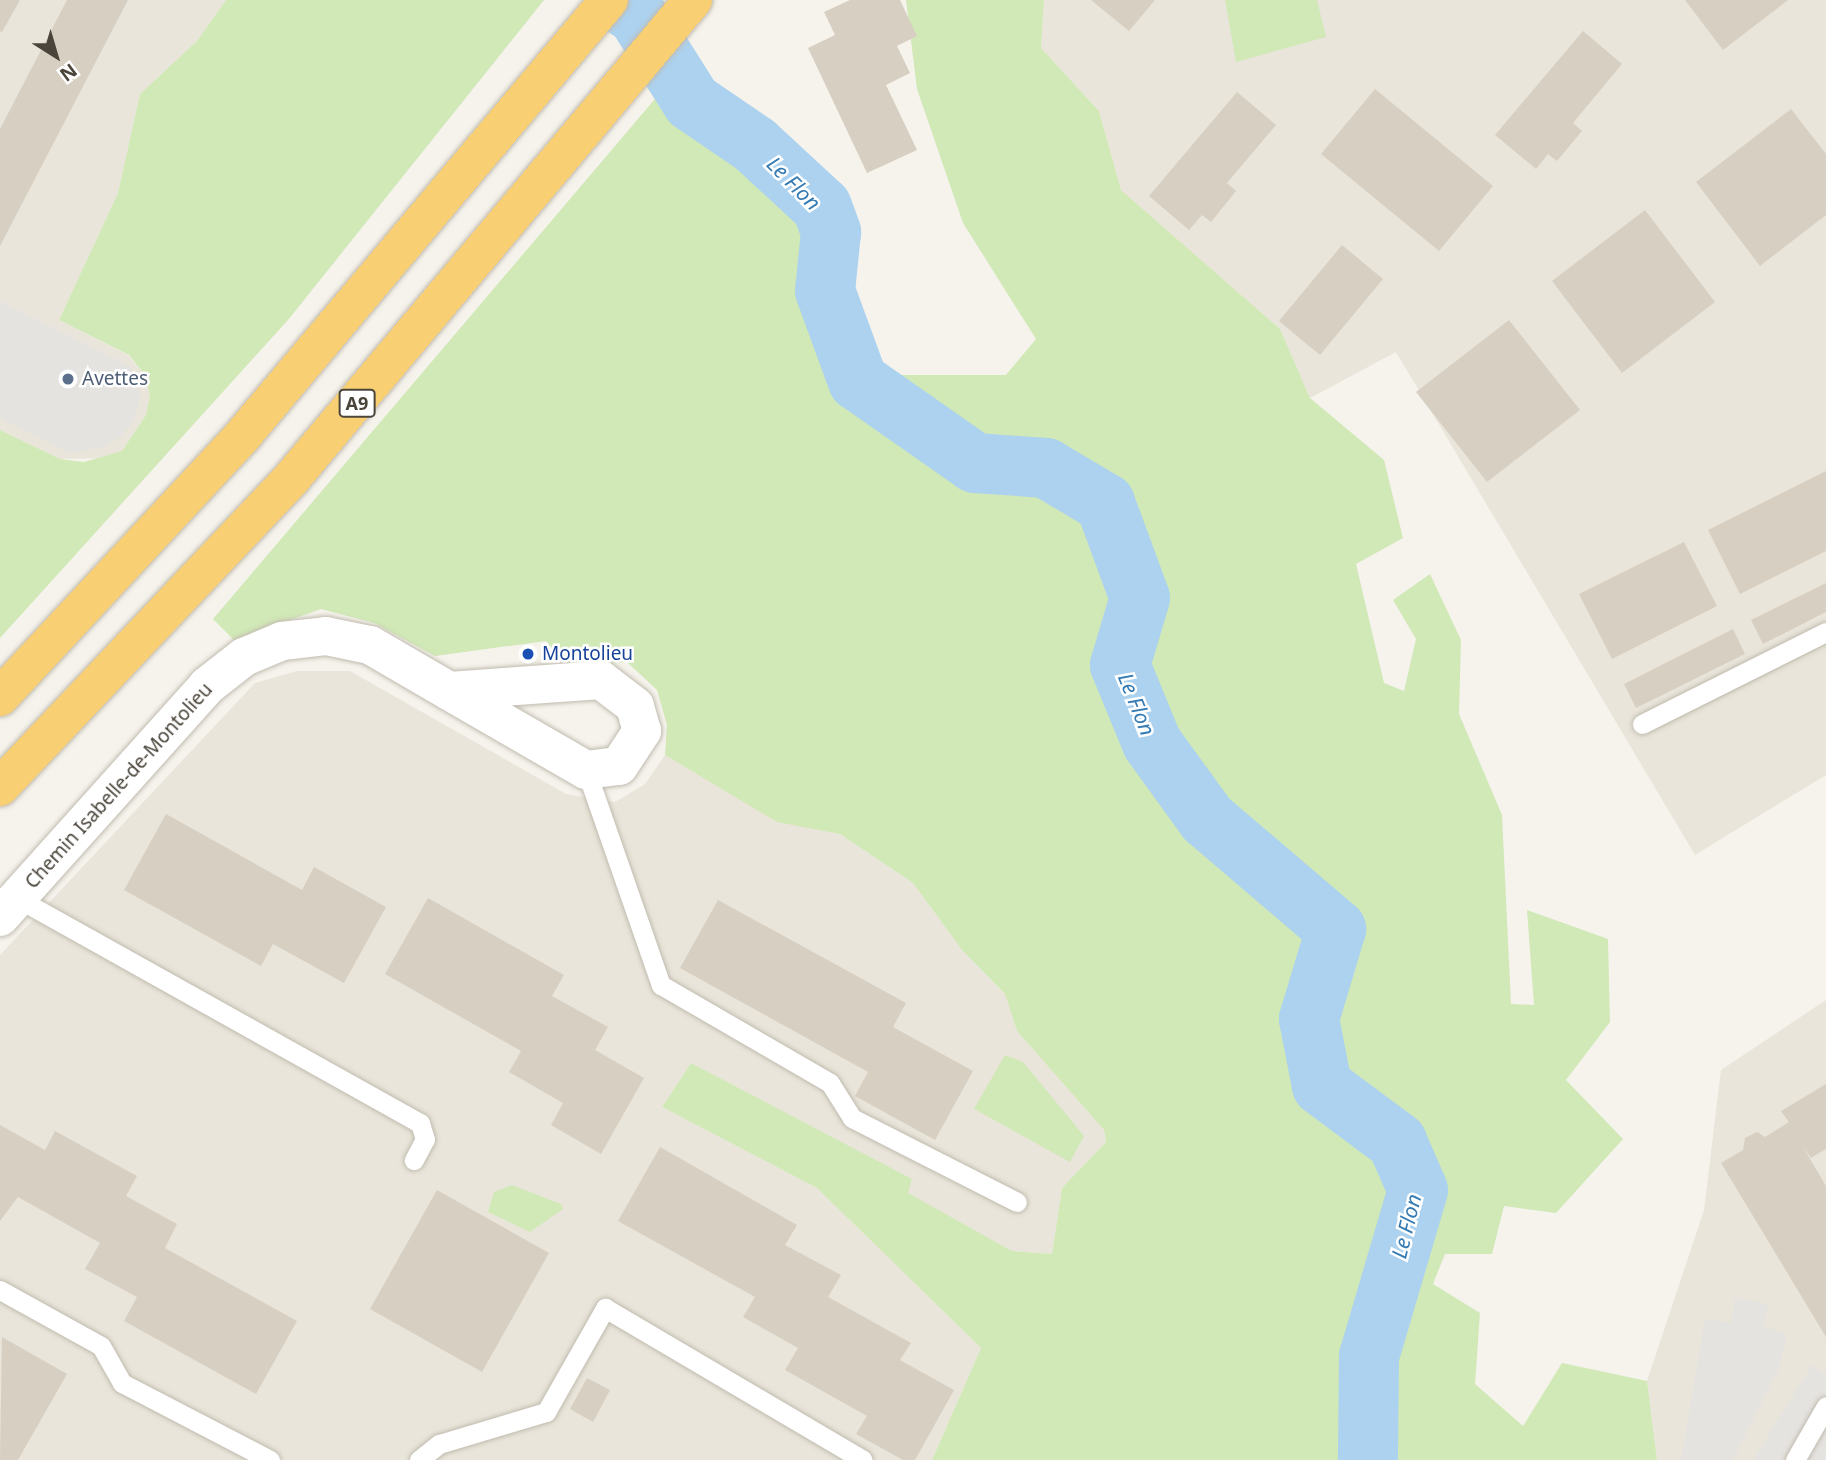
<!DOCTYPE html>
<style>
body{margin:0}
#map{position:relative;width:1826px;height:1460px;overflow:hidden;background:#f5f3ec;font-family:"Noto Sans",sans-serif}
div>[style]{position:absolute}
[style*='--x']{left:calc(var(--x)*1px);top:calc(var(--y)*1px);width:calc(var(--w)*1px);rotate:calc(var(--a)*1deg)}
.residential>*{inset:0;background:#e9e5da}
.green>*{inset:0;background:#d1e8b7}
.parking>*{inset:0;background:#e5e3e0}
.river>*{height:60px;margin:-30px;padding:0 30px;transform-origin:30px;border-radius:30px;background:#acd2ef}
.building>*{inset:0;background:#d7cfc2}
.roads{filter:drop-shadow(0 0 2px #c1bbaf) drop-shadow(0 0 2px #c1bbaf)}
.service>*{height:19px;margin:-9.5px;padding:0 9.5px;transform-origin:9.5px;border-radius:9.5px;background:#fff}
.minor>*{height:38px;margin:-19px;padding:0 19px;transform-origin:19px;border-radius:19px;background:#fff}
.motorway>*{height:38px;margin:-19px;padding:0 19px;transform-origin:19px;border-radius:19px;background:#f9cf74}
.dots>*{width:19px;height:19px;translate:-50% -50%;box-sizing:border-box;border:4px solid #fff;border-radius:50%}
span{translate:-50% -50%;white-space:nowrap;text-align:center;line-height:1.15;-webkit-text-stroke:5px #fff;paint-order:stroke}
.shield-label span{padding:2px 5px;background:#fff;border:2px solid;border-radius:5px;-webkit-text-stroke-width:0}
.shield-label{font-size:18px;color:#4a443a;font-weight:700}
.service-label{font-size:19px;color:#4e5e75}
.left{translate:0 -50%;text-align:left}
.transit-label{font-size:19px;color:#164399}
.street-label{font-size:19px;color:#4a443a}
.water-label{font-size:21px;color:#357bb3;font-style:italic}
.north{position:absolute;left:21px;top:21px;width:70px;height:70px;-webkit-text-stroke:5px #fff;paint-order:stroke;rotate:143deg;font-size:19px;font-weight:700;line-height:28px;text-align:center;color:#4a443a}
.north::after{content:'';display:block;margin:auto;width:24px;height:32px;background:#4a443a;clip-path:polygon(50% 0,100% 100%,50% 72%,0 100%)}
</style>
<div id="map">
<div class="residential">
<i style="clip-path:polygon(0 0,226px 0,197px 41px,140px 94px,118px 193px,59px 320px,128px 355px,144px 374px,150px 395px,146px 415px,122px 451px,110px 458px,60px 459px,0 430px)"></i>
<i style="clip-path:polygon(1044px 0,1826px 0,1826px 775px,1695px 855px,1396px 352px,1310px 398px,1280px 329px,1121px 190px,1099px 111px,1041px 48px)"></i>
<i style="clip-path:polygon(297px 671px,350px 671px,566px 794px,615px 802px,645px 784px,665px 755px,777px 821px,840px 834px,913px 883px,962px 950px,1005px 994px,1017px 1031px,1104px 1130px,1106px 1142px,1062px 1188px,1052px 1254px,1012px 1251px,907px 1193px,912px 1180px,691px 1063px,662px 1107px,817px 1188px,981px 1348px,932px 1460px,0 1460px,0 955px,255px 683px)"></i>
<i style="clip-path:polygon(1826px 1000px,1826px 1460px,1657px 1460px,1647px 1381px,1704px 1210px,1721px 1070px)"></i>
</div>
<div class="green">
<i style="clip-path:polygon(226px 0,544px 0,288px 320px,0 638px,0 430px,60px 459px,84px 462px,122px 451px,146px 415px,150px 395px,144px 374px,129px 355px,59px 320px,118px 193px,140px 94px,197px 41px)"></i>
<i style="clip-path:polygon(906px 0,1044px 0,1041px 48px,1099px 111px,1121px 190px,1280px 329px,1310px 398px,1384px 460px,1403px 538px,1356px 564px,1384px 683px,1404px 691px,1416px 639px,1393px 600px,1430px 574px,1461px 640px,1459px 714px,1502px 815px,1511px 1004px,1534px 1005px,1527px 910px,1608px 939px,1610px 1022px,1566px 1080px,1623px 1139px,1556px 1213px,1504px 1206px,1492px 1254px,1445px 1254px,1433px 1284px,1480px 1313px,1475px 1384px,1523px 1426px,1562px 1363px,1647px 1381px,1657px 1460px,932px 1460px,981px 1348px,817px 1188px,662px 1107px,691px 1063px,912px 1179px,908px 1193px,1012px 1251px,1052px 1254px,1062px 1188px,1106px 1142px,1104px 1130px,1017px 1031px,1005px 994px,962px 950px,913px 883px,840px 834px,777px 822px,665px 755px,667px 725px,657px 690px,627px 662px,567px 666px,546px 641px,435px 656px,374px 623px,321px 609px,234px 640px,213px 619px,683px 66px,782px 149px,843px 336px,899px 375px,1006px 375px,1036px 339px,963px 223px,917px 89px)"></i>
<i style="clip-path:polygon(1225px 0,1317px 0,1326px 37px,1236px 62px)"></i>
<i style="clip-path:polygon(1005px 1055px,1023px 1062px,1084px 1136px,1070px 1162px,974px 1109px)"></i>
<i style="clip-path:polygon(512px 1185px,561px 1204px,563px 1209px,530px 1232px,488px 1212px,494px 1192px)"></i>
</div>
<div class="parking">
<i style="clip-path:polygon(0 301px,130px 366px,141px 393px,134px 420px,122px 435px,107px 446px,71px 453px,0 418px)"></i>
<i style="clip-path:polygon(1735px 1298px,1768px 1304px,1763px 1326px,1787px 1334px,1778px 1370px,1733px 1460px,1681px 1460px,1705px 1319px,1731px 1323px)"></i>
<i style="clip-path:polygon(1812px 1365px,1826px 1374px,1826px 1460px,1753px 1460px)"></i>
</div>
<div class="river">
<i style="--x:614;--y:0;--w:27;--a:33"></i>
<i style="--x:637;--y:15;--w:103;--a:57.7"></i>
<i style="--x:692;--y:102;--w:76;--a:34.3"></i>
<i style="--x:755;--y:145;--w:91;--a:42.8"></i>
<i style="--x:822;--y:207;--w:27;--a:70"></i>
<i style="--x:831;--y:232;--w:59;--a:95.8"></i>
<i style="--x:825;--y:291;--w:96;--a:69.9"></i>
<i style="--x:858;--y:381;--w:143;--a:35"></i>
<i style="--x:975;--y:463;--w:71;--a:4"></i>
<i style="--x:1046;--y:468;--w:69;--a:30.7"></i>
<i style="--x:1105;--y:503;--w:101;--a:69.8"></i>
<i style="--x:1140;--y:598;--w:70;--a:106.6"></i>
<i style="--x:1120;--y:665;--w:84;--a:67.7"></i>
<i style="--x:1152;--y:743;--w:94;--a:54.1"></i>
<i style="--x:1207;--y:819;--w:170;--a:40.5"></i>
<i style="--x:1336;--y:929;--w:94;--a:106.7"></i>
<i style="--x:1309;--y:1019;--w:68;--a:79"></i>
<i style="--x:1322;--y:1086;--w:94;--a:36.7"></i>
<i style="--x:1397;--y:1142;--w:52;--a:66.4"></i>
<i style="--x:1418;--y:1190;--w:173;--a:106.4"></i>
<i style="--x:1369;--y:1356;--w:104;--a:90.6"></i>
</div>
<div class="building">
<i style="clip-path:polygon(0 0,20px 0,2px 32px,0 31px)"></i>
<i style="clip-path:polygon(67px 0,128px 0,0 246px,0 129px)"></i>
<i style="clip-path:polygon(850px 0,900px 0,917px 36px,897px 46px,910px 73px,886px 85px,917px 150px,867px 173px,808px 48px,835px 35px,824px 12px)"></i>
<i style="clip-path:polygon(1091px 0,1155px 0,1129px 31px)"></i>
<i style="clip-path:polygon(1685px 0,1788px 0,1723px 50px)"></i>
<i style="clip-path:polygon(1583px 31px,1622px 64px,1573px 123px,1582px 131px,1557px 161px,1548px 154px,1536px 169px,1495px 135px)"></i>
<i style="clip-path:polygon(1375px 89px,1493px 186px,1439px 251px,1321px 154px)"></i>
<i style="clip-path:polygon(1237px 92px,1276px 125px,1227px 183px,1236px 191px,1211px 222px,1202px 215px,1189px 230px,1149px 196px)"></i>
<i style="clip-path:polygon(1791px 109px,1826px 154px,1826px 215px,1760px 266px,1696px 182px)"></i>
<i style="clip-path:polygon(1645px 210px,1715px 302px,1622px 373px,1552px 281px)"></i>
<i style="clip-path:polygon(1342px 245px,1383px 279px,1320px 355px,1279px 321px)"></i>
<i style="clip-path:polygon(1509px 320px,1580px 410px,1487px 482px,1416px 392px)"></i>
<i style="clip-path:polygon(1826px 471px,1826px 551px,1740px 594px,1708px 530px)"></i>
<i style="clip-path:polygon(1684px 542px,1717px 606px,1612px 659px,1579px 594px)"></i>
<i style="clip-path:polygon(1826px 583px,1826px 612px,1763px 644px,1751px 620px)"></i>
<i style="clip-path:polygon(1733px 629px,1745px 654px,1636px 708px,1624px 684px)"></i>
<i style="clip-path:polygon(166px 814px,302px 890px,314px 867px,386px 907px,344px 983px,273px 944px,261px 966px,124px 890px)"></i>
<i style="clip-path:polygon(428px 898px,564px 975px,552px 996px,608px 1027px,595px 1050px,644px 1078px,601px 1154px,551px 1125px,563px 1103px,509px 1072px,521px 1051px,385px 974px)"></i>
<i style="clip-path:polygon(718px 900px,906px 1003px,893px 1027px,973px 1071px,935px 1140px,855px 1096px,868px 1072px,680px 968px)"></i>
<i style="clip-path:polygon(1826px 1084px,1826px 1149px,1811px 1158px,1803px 1147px,1826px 1186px,1826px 1337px,1721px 1163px,1743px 1150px,1745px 1138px,1757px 1132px,1765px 1137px,1789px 1122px,1781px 1111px)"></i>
<i style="clip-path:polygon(0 1125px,45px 1150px,55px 1131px,137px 1176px,126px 1196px,177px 1224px,165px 1248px,297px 1321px,256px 1394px,124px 1321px,137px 1297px,85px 1269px,100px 1243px,18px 1197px,0 1221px)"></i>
<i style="clip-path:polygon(660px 1147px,797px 1225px,785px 1245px,841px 1275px,828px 1297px,911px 1343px,900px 1360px,954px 1390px,915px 1460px,903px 1460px,856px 1434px,867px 1416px,785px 1370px,798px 1348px,743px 1317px,755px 1297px,618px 1221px)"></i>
<i style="clip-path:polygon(437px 1190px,549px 1253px,482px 1372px,370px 1309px)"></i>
<i style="clip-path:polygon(2px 1337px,67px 1374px,18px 1460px,0 1460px)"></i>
<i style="clip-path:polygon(587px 1378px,610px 1390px,593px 1422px,570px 1409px)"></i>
</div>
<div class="roads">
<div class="service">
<i style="--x:1642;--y:724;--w:206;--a:-26.6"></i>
<i style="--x:586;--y:770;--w:228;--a:70.8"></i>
<i style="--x:661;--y:985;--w:195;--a:30.1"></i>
<i style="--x:830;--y:1083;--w:41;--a:57.8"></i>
<i style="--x:852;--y:1118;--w:185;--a:27"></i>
<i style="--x:17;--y:898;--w:462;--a:29.2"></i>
<i style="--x:420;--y:1123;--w:17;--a:73"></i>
<i style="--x:425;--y:1139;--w:24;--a:118"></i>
<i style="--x:0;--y:1290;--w:115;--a:29"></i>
<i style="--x:101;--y:1346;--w:43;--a:60.4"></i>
<i style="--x:122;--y:1383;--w:167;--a:27.5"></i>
<i style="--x:419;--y:1460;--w:26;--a:-39"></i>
<i style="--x:439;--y:1444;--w:112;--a:-16.7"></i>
<i style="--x:546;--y:1412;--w:120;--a:-60.4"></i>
<i style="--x:605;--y:1308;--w:299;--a:30.5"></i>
<i style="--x:1795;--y:1460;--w:62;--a:-60.1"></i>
</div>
<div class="minor">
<i style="--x:0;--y:917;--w:310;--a:-48.1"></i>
<i style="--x:207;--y:686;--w:47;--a:-38.1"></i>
<i style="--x:244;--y:657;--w:41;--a:-22.8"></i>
<i style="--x:282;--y:641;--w:44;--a:-6.5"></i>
<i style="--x:326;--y:636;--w:45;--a:11.6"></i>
<i style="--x:370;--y:645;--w:91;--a:30.2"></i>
<i style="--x:449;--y:691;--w:158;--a:30"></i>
<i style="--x:586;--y:770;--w:33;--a:-7"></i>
<i style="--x:619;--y:766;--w:42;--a:-56.7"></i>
<i style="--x:642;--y:731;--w:26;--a:-106"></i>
<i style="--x:635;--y:706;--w:43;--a:-142.6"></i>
<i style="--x:601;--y:680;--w:152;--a:175.9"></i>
</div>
<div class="motorway">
<i style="--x:0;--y:697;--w:359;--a:-47.1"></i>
<i style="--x:244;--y:434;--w:567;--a:-49.94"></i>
<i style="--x:0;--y:787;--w:425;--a:-46.6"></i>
<i style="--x:292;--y:478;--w:624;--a:-50.01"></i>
</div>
</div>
<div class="dots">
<i style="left:68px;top:379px;background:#5c6f8a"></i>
<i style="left:528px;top:654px;background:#1a4fb4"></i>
</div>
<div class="shield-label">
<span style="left:357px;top:403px">A9</span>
</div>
<div class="service-label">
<span class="left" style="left:82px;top:379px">Avettes</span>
</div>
<div class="transit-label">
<span class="left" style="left:542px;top:654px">Montolieu</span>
</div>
<div class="street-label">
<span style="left:119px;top:786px;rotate:-48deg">Chemin Isabelle-de-Montolieu</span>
</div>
<div class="water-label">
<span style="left:794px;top:183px;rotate:45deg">Le Flon</span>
<span style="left:1137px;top:704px;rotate:68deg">Le Flon</span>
<span style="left:1406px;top:1226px;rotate:-76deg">Le Flon</span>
</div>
<div class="north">N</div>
</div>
